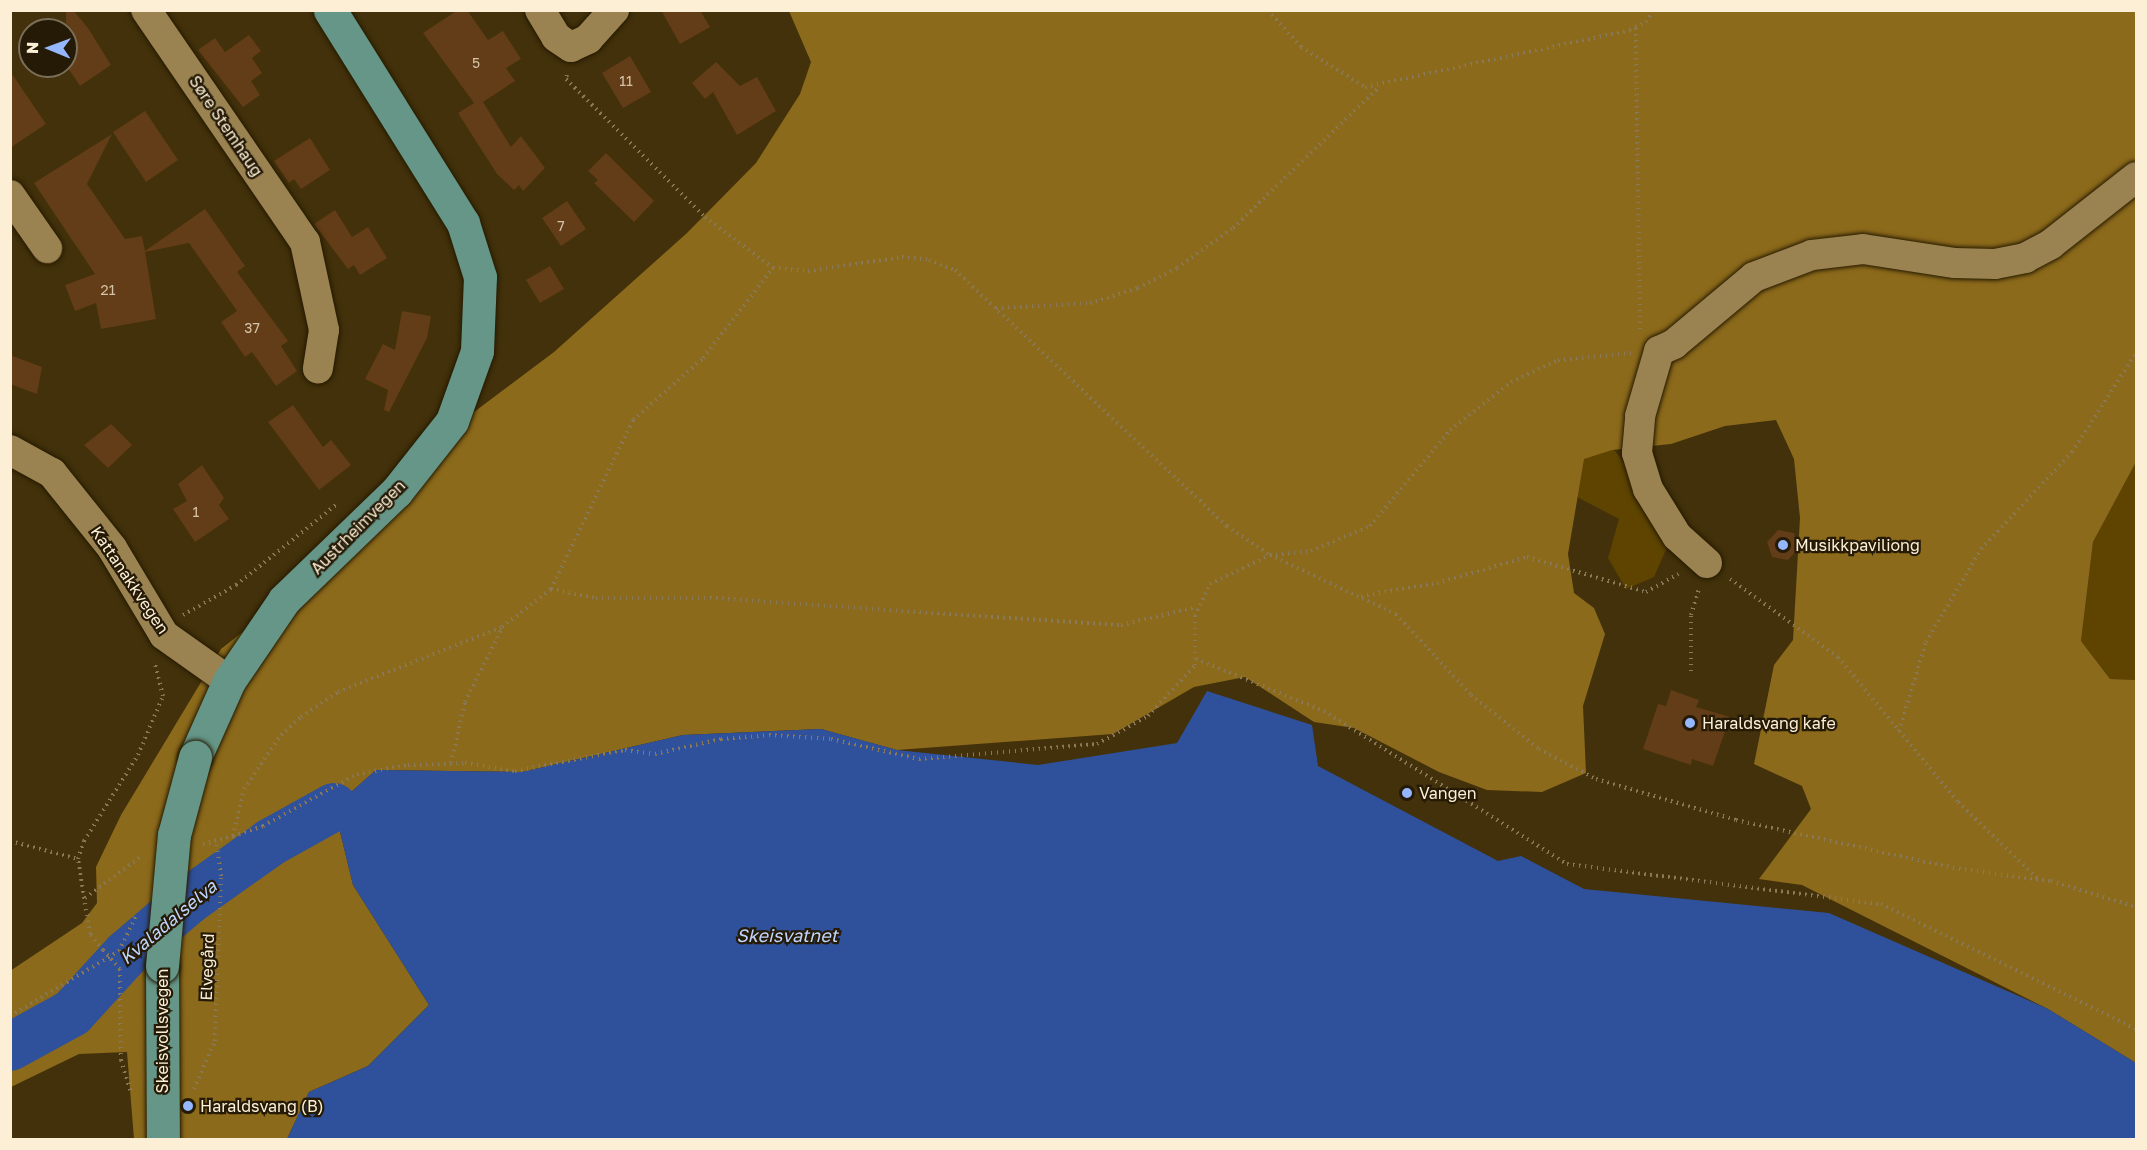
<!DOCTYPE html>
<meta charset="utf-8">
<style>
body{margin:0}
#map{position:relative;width:2147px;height:1150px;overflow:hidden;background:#42310a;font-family:"Golos Text",sans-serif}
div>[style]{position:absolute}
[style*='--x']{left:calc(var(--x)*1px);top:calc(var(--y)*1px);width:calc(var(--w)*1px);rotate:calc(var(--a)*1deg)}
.green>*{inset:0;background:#5e4400}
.forest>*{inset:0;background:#8c6a1b}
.water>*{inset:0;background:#2f509a}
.river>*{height:48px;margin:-24px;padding:0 24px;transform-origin:24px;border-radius:24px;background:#2f509a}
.building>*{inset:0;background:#623d17}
.path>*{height:4px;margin-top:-2px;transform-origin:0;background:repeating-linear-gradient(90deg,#897958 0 1.5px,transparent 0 6px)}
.roads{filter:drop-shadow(0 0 2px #251a01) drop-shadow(0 0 2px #251a01)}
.minor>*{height:30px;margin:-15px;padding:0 15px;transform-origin:15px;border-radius:15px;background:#9a8251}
.major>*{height:33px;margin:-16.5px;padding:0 16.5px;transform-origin:16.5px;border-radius:16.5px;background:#659688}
.path-bridge>*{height:4px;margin-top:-2px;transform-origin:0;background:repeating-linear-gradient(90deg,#897958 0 1.5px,transparent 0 6px)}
.bridges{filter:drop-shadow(0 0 2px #251a01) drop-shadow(0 0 2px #251a01)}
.major-bridge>*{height:33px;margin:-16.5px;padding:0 16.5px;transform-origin:16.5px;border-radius:16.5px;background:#659688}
.dots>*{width:16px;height:16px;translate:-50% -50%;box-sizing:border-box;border:3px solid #241a06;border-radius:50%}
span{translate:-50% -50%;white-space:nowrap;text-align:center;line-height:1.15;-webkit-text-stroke:4.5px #241a06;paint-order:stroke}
.number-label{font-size:14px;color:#d6c2a6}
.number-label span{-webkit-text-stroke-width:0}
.street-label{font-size:16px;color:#fdefd6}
.poi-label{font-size:16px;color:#fdefd6}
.left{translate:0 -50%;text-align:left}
.water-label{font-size:18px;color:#bfd5fe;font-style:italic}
.frame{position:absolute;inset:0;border:12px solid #fdefd6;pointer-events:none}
.north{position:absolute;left:18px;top:18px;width:60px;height:60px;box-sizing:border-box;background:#241a06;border:2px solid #7b6f59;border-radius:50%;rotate:271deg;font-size:16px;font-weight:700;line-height:24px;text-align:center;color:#fdefd6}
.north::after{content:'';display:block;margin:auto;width:21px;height:27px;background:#94b7fd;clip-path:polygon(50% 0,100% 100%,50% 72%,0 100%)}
</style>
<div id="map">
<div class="green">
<i style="clip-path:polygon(1587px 434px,1615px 451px,1633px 474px,1668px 545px,1654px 577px,1626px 589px,1608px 558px,1619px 519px,1558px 487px)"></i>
<i style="clip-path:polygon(2136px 462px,2136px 680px,2110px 679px,2081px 641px,2093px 542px)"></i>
</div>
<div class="forest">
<i style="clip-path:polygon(789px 11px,2136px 11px,2136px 462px,2093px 542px,2081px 641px,2110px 679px,2136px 680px,2136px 1063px,2048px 1009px,1802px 885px,1759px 879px,1811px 809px,1802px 786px,1754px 764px,1774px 665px,1793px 640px,1800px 518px,1794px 459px,1776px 420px,1725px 426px,1671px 444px,1612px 450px,1584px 459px,1568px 554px,1574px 593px,1594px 608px,1605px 634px,1583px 706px,1586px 773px,1542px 792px,1487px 790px,1439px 772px,1354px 728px,1314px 722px,1245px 677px,1194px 687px,1113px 734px,897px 750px,821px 729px,683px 735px,522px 772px,376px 770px,334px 807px,353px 885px,429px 1005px,368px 1066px,309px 1092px,287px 1139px,134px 1139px,127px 1052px,79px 1054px,11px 1087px,10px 971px,82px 923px,97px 903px,96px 867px,121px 815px,221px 649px,283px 600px,454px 427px,554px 352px,687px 233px,756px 163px,800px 94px,811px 62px)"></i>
</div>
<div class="water">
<i style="clip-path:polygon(1207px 691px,1312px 725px,1318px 766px,1498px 861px,1521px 856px,1584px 889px,1829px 913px,2048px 1009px,2136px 1063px,2136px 1139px,287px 1139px,309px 1092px,368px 1066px,429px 1005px,353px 885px,334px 807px,376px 770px,522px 772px,683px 735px,821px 729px,897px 750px,1038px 765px,1177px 743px)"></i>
</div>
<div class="river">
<i style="--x:10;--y:1047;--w:71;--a:-28.7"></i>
<i style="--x:72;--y:1013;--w:80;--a:-47.5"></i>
<i style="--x:126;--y:954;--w:82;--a:-40.5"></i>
<i style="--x:188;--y:901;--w:102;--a:-35.4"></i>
<i style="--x:271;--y:842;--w:72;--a:-29.1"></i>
</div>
<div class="building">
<i style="clip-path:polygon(66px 10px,73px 10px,88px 28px,111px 65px,80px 86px,66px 65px)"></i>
<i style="clip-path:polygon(458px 10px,467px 10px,488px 40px,503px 31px,521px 59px,506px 68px,515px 81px,483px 102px,511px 147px,521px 136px,545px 168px,523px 191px,519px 185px,514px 190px,497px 174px,458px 113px,474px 103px,423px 33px)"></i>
<i style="clip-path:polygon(661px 10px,700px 10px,710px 27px,680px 44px)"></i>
<i style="clip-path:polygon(249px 35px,261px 51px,252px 58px,262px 73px,251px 81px,260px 95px,243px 107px,198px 50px,215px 38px,225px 52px)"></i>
<i style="clip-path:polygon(630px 56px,651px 92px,623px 108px,602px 73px)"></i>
<i style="clip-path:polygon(716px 62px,740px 86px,757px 77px,776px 111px,737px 135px,713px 92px,705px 99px,692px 83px)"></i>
<i style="clip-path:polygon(10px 71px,46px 124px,10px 148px)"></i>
<i style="clip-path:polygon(145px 111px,178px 160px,146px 182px,113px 132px)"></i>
<i style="clip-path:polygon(112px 134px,87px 184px,125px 239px,142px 236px,145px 251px,205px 209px,245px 266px,237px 272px,288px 341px,281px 346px,297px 371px,276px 386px,252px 352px,245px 357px,221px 322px,237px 311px,189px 243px,145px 252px,156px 319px,101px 329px,96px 303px,75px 311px,65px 285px,95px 274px,34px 183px)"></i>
<i style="clip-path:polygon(310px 138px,330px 170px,301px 189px,294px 179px,289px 183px,274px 161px)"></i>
<i style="clip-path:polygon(606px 153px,654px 201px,634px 222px,594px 183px,598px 180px,588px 171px)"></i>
<i style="clip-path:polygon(567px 201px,586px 229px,561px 246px,542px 218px)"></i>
<i style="clip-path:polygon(335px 210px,352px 237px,368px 227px,387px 258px,360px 275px,354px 265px,348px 269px,314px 224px)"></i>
<i style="clip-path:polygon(550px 266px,564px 289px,540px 303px,526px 280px)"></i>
<i style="clip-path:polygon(402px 311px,431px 316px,427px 338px,389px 412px,384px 410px,388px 390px,365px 379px,383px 344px,395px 350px)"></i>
<i style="clip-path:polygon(10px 355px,42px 367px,37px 394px,10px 384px)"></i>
<i style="clip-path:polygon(293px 405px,323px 447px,331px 440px,351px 465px,319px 490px,268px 422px)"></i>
<i style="clip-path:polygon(111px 424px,132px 445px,108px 468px,84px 445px)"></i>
<i style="clip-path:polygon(202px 465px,224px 498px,219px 505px,229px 519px,195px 542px,173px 509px,187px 501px,178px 484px)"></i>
<i style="clip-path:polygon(1778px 530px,1794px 533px,1799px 548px,1788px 560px,1772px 557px,1767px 542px)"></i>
<i style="clip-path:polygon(1671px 690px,1699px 700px,1696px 707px,1730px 717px,1713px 766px,1692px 759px,1691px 765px,1643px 749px,1658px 704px,1666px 706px)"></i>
</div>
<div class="path">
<i style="--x:1268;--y:10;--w:50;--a:48.3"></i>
<i style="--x:1301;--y:47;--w:75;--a:32"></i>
<i style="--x:1365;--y:87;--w:271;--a:-12.1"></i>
<i style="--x:1630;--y:30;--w:18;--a:-27"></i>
<i style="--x:1646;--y:22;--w:14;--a:-60"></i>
<i style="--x:1636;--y:28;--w:302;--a:89.2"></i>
<i style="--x:567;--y:75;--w:4;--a:104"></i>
<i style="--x:566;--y:79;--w:196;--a:44.8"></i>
<i style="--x:705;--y:217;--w:85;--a:36.9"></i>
<i style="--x:773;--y:268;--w:35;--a:5"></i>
<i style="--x:808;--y:271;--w:95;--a:-8.5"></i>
<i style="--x:902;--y:257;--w:27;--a:6"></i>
<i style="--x:929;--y:260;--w:28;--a:21"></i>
<i style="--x:955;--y:270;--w:374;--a:43.3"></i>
<i style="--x:1227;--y:526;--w:52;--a:34"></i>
<i style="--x:1270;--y:555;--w:139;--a:25.1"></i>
<i style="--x:1396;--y:614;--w:110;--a:47.2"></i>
<i style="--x:1471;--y:695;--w:87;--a:38.5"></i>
<i style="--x:1539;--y:749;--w:64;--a:27.8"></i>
<i style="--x:1596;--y:779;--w:146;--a:16.3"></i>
<i style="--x:1736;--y:820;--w:228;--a:12.4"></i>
<i style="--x:1959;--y:869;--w:93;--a:7.4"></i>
<i style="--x:2051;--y:881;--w:89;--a:17"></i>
<i style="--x:996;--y:308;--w:94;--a:-3"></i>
<i style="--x:1090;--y:303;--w:50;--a:-17.4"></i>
<i style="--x:1138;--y:288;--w:44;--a:-27.1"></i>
<i style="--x:1177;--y:268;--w:69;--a:-35.5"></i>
<i style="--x:1233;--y:228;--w:204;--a:-44"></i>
<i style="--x:1730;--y:579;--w:133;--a:35.8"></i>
<i style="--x:1838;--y:657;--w:188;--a:50.4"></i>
<i style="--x:1958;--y:802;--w:111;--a:43.9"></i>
<i style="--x:551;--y:589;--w:46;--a:11.3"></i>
<i style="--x:596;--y:598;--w:114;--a:0"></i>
<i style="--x:710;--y:598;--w:412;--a:3.8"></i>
<i style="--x:1121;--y:625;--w:78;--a:-13.3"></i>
<i style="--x:1361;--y:596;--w:77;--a:-9.7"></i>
<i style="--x:1437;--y:583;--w:94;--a:-16.1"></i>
<i style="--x:1527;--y:557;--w:124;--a:16.4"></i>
<i style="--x:1646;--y:592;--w:37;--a:-29"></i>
<i style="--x:183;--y:615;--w:61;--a:-29.5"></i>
<i style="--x:236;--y:585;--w:129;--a:-38.7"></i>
<i style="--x:1196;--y:659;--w:138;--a:22.1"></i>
<i style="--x:1324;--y:711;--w:287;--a:32.2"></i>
<i style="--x:1567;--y:864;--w:317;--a:7.3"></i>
<i style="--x:1881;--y:904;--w:284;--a:26.1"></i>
<i style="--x:1691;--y:671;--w:56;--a:-90"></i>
<i style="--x:1691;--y:615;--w:27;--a:-73"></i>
<i style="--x:1899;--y:731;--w:93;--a:-73.1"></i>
<i style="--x:1926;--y:642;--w:108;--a:-59.4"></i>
<i style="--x:1981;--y:549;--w:133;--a:-46.8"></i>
<i style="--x:2072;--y:452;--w:118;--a:-57.1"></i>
<i style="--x:451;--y:763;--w:63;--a:-77.1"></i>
<i style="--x:465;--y:702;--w:80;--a:-63.4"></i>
<i style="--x:233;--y:836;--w:32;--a:-18"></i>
<i style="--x:263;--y:826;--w:107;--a:-29"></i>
<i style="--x:357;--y:774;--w:52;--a:-10"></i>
<i style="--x:408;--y:765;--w:57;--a:-2"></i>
<i style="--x:465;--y:763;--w:51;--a:9.1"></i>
<i style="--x:515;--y:771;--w:112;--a:-10.8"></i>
<i style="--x:625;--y:750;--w:30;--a:8"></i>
<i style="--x:655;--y:754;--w:68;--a:-12.8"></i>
<i style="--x:721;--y:739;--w:48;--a:-4.8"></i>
<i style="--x:769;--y:735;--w:62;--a:3.7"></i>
<i style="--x:831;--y:739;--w:90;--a:12.8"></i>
<i style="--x:919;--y:759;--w:179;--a:-4.8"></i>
<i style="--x:1097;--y:744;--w:58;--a:-28.8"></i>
<i style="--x:1148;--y:716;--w:69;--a:-47.3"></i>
<i style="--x:1195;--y:665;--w:49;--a:-90"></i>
<i style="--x:1195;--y:616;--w:35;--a:-65"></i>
<i style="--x:1210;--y:584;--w:67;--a:-25.8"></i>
<i style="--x:1270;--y:555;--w:41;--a:-5.6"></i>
<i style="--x:1311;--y:551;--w:64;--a:-23"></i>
<i style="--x:1370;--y:526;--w:125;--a:-50.2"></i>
<i style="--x:1450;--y:430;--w:78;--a:-38.2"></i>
<i style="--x:1511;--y:382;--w:52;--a:-25.1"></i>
<i style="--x:1558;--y:360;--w:74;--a:-5.4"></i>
<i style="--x:10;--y:841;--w:70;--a:14.8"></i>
<i style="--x:203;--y:844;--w:31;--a:-15"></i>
<i style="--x:233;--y:836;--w:48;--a:-76.8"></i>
<i style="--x:244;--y:789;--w:65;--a:-55.6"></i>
<i style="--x:281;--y:735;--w:27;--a:-42"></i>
<i style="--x:301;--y:717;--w:45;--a:-34"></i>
<i style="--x:338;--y:692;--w:176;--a:-21.6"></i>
<i style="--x:502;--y:627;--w:62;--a:-37.8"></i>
<i style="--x:551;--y:589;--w:188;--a:-64.1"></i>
<i style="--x:633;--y:420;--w:94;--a:-41.5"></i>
<i style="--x:703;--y:358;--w:114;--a:-52.1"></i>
<i style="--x:85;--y:898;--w:72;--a:-36.6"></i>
<i style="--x:103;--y:950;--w:21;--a:-129"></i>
<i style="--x:90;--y:934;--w:76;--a:-99.1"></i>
<i style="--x:78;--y:859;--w:19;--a:-72"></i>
<i style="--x:84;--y:841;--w:102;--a:-57.9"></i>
<i style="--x:138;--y:755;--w:64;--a:-67"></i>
<i style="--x:163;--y:696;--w:34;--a:-104"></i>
<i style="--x:120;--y:969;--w:91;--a:89.4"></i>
<i style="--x:121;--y:1060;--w:34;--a:73"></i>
<i style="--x:10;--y:1016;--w:127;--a:-30.8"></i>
<i style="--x:119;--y:951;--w:39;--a:-64"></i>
<i style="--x:194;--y:1089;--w:52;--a:-66.4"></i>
<i style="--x:215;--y:1041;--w:165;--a:-87.9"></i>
<i style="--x:221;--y:876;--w:35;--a:-98"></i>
</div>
<div class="roads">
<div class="minor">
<i style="--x:146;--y:10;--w:281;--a:55.6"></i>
<i style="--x:305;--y:242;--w:90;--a:77.8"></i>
<i style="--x:324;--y:330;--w:39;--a:99"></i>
<i style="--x:540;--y:10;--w:31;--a:59"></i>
<i style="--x:556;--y:37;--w:18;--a:34"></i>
<i style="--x:571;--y:47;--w:19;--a:-25"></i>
<i style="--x:588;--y:39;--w:39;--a:-48"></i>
<i style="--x:10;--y:195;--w:65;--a:55.1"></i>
<i style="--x:10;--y:450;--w:48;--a:28.7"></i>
<i style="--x:52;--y:473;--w:96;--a:51.3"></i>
<i style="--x:112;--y:548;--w:101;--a:59.1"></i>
<i style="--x:164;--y:635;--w:80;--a:35.3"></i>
<i style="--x:1707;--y:563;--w:40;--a:-138"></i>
<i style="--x:1677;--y:536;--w:55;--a:-121.7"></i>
<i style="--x:1648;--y:489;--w:38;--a:-107"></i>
<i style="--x:1637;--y:453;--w:37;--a:-85"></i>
<i style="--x:1640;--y:416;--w:68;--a:-73.7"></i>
<i style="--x:1659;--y:351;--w:17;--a:-25"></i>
<i style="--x:1674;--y:344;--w:104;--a:-39.9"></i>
<i style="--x:1754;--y:277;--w:62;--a:-20.8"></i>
<i style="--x:1812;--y:255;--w:51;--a:-6.7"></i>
<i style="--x:1863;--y:249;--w:93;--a:8.7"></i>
<i style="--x:1955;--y:263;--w:40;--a:1.4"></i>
<i style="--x:1995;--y:264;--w:31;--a:-11"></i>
<i style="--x:2025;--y:258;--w:30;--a:-28"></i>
<i style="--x:2051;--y:244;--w:108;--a:-38.2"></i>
</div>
<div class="major">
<i style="--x:195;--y:757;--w:83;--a:-65.9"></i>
<i style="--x:229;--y:681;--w:98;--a:-55.8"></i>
<i style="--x:284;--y:600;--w:156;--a:-44"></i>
<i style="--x:396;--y:492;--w:90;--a:-51.7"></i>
<i style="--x:452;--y:421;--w:74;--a:-70.3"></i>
<i style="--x:477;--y:351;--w:74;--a:-87.7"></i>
<i style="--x:480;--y:277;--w:57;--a:-107.5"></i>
<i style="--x:463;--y:223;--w:251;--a:-122"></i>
<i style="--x:162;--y:966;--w:174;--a:89.7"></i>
</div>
</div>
<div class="path-bridge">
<i style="--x:103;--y:950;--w:25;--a:48"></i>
</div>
<div class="bridges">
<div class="major-bridge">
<i style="--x:162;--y:966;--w:132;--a:-84.8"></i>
<i style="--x:174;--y:835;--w:81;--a:-74.9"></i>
</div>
</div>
<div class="dots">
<i style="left:1783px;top:545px;background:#94b7fd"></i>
<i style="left:1690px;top:723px;background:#94b7fd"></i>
<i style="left:1407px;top:793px;background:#94b7fd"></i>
<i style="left:188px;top:1106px;background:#94b7fd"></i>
</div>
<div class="number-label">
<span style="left:476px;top:63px">5</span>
<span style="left:626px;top:81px">11</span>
<span style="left:561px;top:226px">7</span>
<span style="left:108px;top:290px">21</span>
<span style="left:252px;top:328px">37</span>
<span style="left:196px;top:512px">1</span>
</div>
<div class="street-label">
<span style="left:226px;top:126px;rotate:56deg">Søre Stemhaug</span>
<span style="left:358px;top:527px;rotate:-45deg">Austrheimvegen</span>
<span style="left:130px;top:580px;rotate:56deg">Kattanakkvegen</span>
<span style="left:207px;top:967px;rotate:-88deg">Elvegård</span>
<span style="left:162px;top:1031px;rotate:-90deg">Skeisvollsvegen</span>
</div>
<div class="poi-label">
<span class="left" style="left:1795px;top:545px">Musikkpaviliong</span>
<span class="left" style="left:1702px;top:723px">Haraldsvang kafe</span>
<span class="left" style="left:1419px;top:793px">Vangen</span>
<span class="left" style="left:200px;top:1106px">Haraldsvang (B)</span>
</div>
<div class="water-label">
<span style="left:168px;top:922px;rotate:-40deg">Kvaladalselva</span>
<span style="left:787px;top:935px">Skeisvatnet</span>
</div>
<div class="frame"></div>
<div class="north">N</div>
</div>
